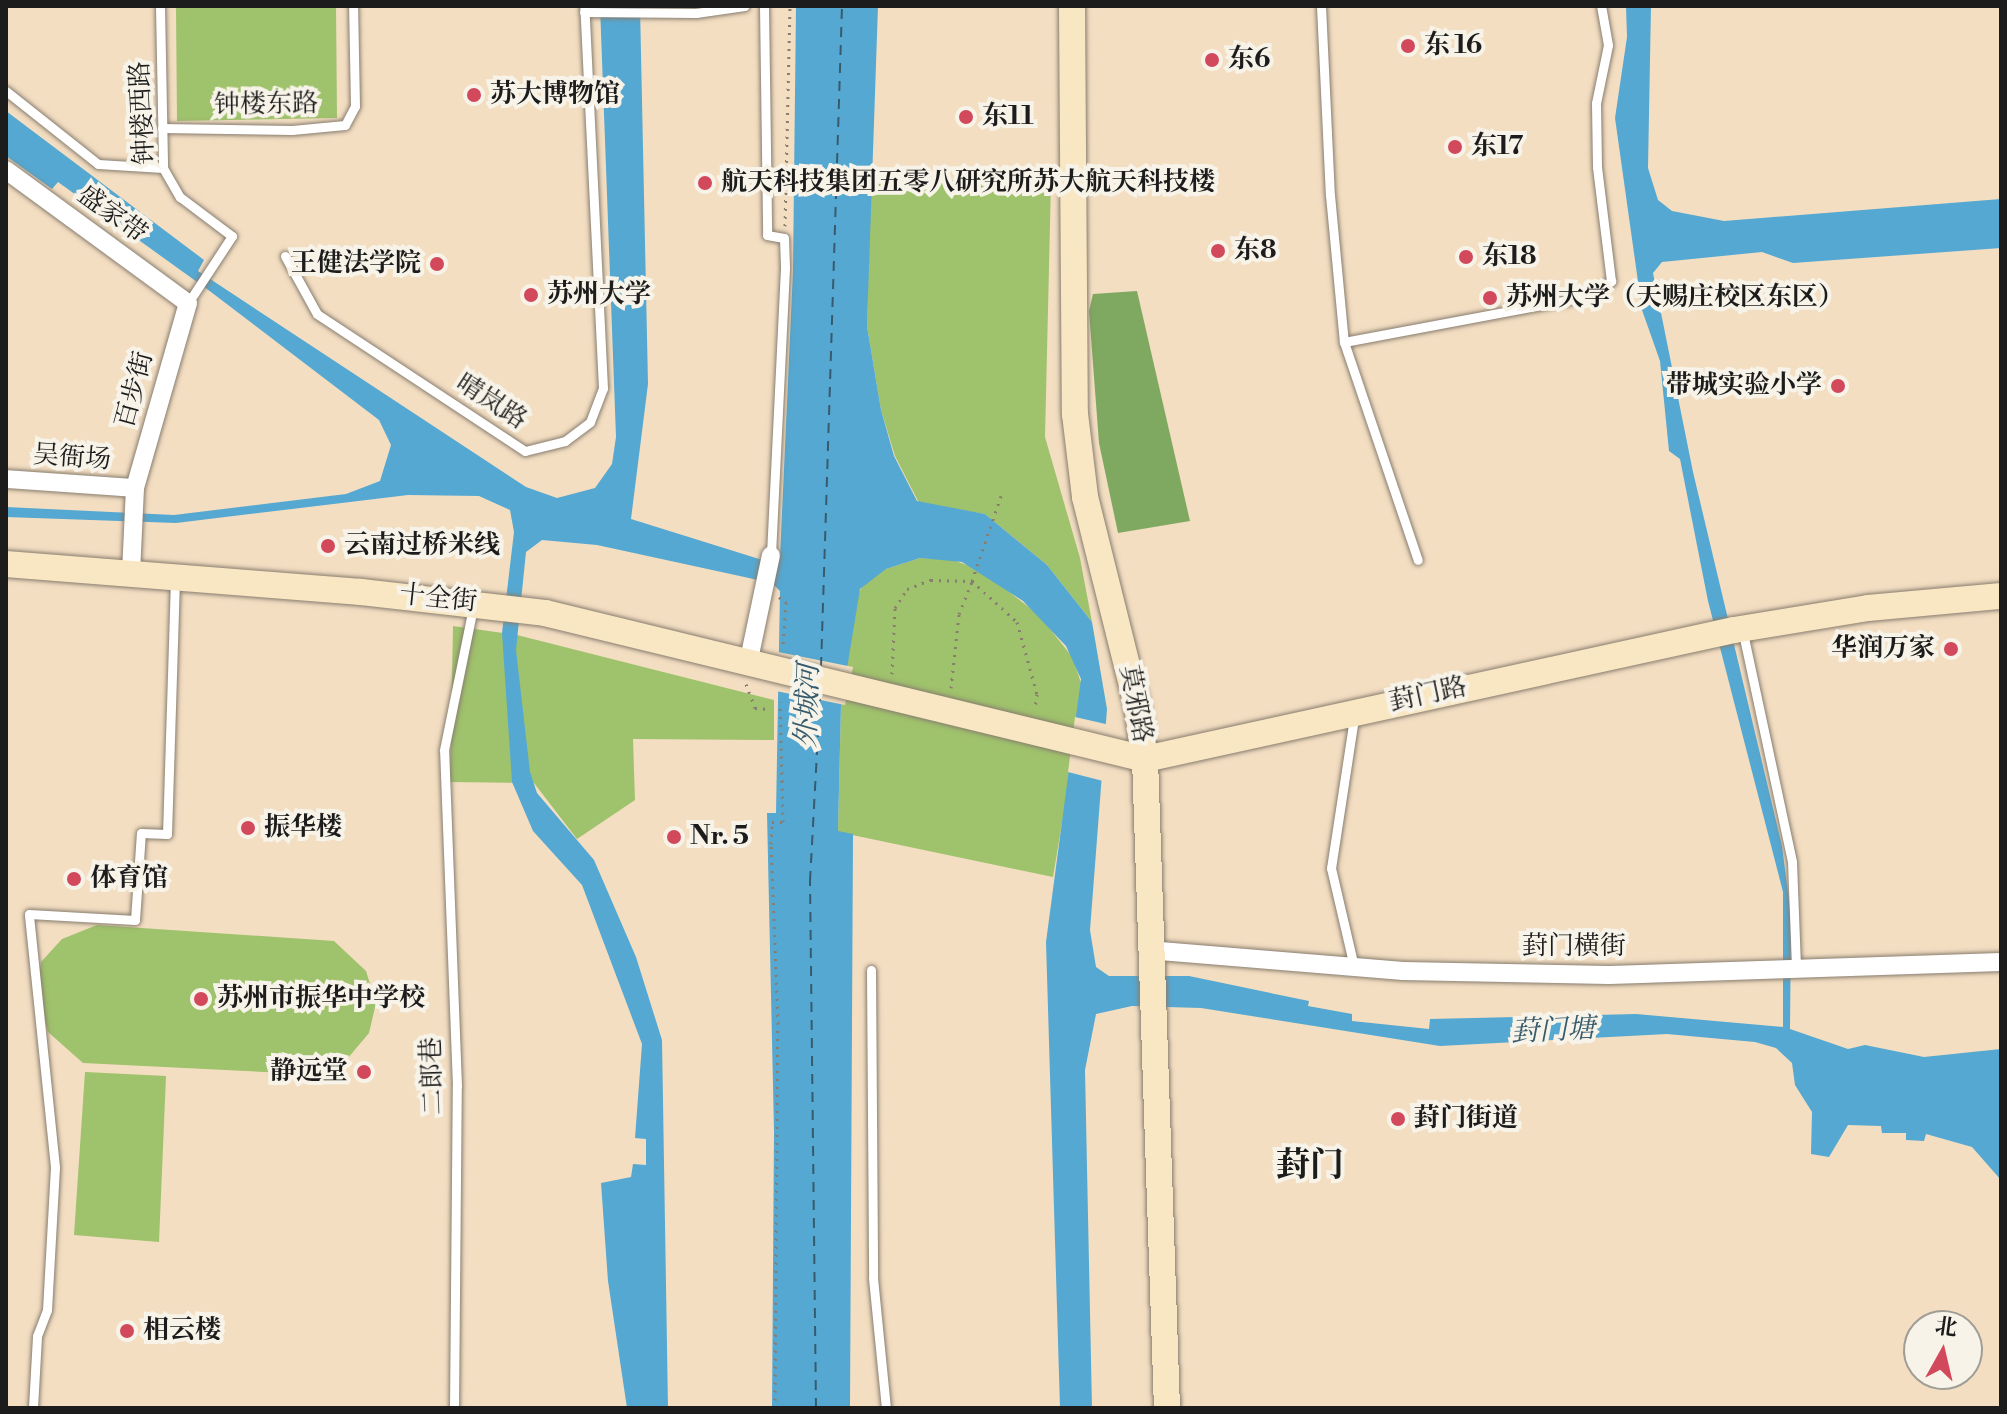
<!DOCTYPE html>
<meta charset="utf-8">
<style>
body{margin:0}
#map{position:relative;width:2007px;height:1414px;overflow:hidden;background:#f3dec2;font-family:"Libre Bodoni","Noto Serif SC",serif}
div>[style]{position:absolute}
[style*='--x']{left:calc(var(--x)*1px);top:calc(var(--y)*1px);width:calc(var(--w)*1px);rotate:calc(var(--a)*1deg)}
.green>*{inset:0;background:#9fc26c}
.forest>*{inset:0;background:#7fa860}
.water>*{inset:0;background:#55a8d1}
.pier>*{inset:0;background:#f3dec2}
.ferry>*{height:2px;margin-top:-1px;transform-origin:0;background:repeating-linear-gradient(90deg,#365b6d 0 10px,transparent 0 18px)}
.path>*{height:3px;margin-top:-1.5px;transform-origin:0;background:repeating-linear-gradient(90deg,#887d6f 0 2px,transparent 0 8px)}
.roads{filter:drop-shadow(0 0 2px #887d6f) drop-shadow(0 0 2px #887d6f)}
.lane>*{height:9px;margin:-4.5px;padding:0 4.5px;transform-origin:4.5px;border-radius:4.5px;background:#fff}
.street>*{height:18px;margin:-9px;padding:0 9px;transform-origin:9px;border-radius:9px;background:#fff}
.secondary>*{height:26px;margin:-13px;padding:0 13px;transform-origin:13px;border-radius:13px;background:#f9e7c3}
.dots>*{width:22px;height:22px;translate:-50% -50%;box-sizing:border-box;border:4px solid #f7f3e8;border-radius:50%}
span{translate:-50% -50%;white-space:nowrap;text-align:center;line-height:1.15;-webkit-text-stroke:8px #f7f3e8;paint-order:stroke}
.poi-label{font-size:26px;color:#1c1c1c;font-weight:700}
.left{translate:0 -50%;text-align:left}
.right{translate:-100% -50%;text-align:right}
.street-label{font-size:26px;color:#1c1c1c}
.water-label{font-size:28px;color:#365b6d;font-style:italic}
.district-label{font-size:34px;color:#1c1c1c;font-weight:700}
.frame{position:absolute;inset:0;border:8px solid #1c1c1c;pointer-events:none}
.north{position:absolute;left:1903px;top:1310px;width:80px;height:80px;box-sizing:border-box;background:#f7f3e8;border:2px solid #9f9d96;border-radius:50%;rotate:8deg;font-size:22px;font-weight:700;line-height:32px;text-align:center;color:#1c1c1c}
.north::after{content:'';display:block;margin:auto;width:28px;height:36px;background:#d1495b;clip-path:polygon(50% 0,100% 100%,50% 72%,0 100%)}
</style>
<div id="map">
<div class="green">
<i style="clip-path:polygon(176px 6px,336px 6px,337px 118px,177px 121px)"></i>
<i style="clip-path:polygon(870px 178px,1051px 183px,1045px 437px,1080px 558px,1092px 622px,1047px 565px,985px 514px,919px 503px,895px 456px,881px 410px,867px 326px)"></i>
<i style="clip-path:polygon(920px 558px,950px 559px,981px 570px,1039px 615px,1073px 658px,1081px 683px,1080px 715px,1053px 877px,838px 832px,841px 705px,857px 595px,866px 581px,886px 569px)"></i>
<i style="clip-path:polygon(453px 626px,517px 635px,774px 700px,774px 740px,633px 739px,635px 800px,577px 839px,534px 783px,450px 782px)"></i>
<i style="clip-path:polygon(97px 925px,334px 941px,366px 971px,376px 1003px,369px 1033px,342px 1065px,307px 1074px,83px 1063px,48px 1032px,37px 992px,41px 962px,62px 939px)"></i>
<i style="clip-path:polygon(85px 1072px,166px 1076px,159px 1242px,74px 1235px)"></i>
</div>
<div class="forest">
<i style="clip-path:polygon(1137px 291px,1190px 521px,1118px 533px,1099px 443px,1089px 311px,1093px 294px)"></i>
</div>
<div class="water">
<i style="clip-path:polygon(600px 6px,640px 6px,648px 384px,631px 519px,772px 563px,780px 557px,793px 270px,796px 6px,878px 6px,867px 326px,881px 410px,894px 456px,917px 501px,985px 514px,1047px 565px,1092px 622px,1107px 709px,1090px 930px,1096px 967px,1109px 976px,1189px 976px,1309px 1001px,1308px 1006px,1352px 1014px,1352px 1021px,1429px 1029px,1430px 1019px,1636px 1014px,1783px 1027px,1783px 892px,1708px 601px,1680px 459px,1669px 451px,1660px 361px,1642px 310px,1615px 118px,1627px 37px,1626px 6px,1651px 6px,1648px 168px,1658px 200px,1672px 211px,1724px 221px,2001px 199px,2001px 248px,1793px 263px,1762px 252px,1662px 262px,1653px 273px,1693px 472px,1782px 846px,1791px 916px,1790px 1029px,1848px 1049px,1865px 1045px,1924px 1057px,2001px 1049px,2001px 1180px,1972px 1147px,1926px 1134px,1924px 1141px,1906px 1140px,1906px 1133px,1882px 1133px,1881px 1126px,1848px 1125px,1829px 1157px,1811px 1154px,1812px 1112px,1795px 1085px,1792px 1063px,1776px 1048px,1755px 1042px,1667px 1034px,1440px 1046px,1201px 1008px,1132px 1006px,1096px 1014px,1085px 1070px,1092px 1408px,1060px 1408px,1046px 942px,1081px 679px,1066px 646px,1023px 601px,962px 562px,920px 558px,886px 569px,860px 589px,841px 705px,838px 831px,853px 834px,850px 1408px,772px 1408px,774px 1131px,767px 813px,776px 813px,780px 591px,773px 584px,749px 578px,597px 545px,542px 540px,526px 552px,516px 650px,530px 772px,537px 793px,594px 860px,636px 957px,662px 1040px,668px 1408px,627px 1408px,608px 1281px,601px 1183px,631px 1177px,633px 1164px,646px 1165px,646px 1139px,635px 1138px,642px 1044px,582px 885px,533px 831px,512px 782px,502px 633px,514px 532px,510px 510px,479px 496px,408px 495px,176px 523px,6px 517px,6px 507px,174px 515px,346px 494px,380px 481px,391px 445px,379px 420px,211px 292px,58px 182px,52px 189px,6px 156px,6px 111px,204px 260px,198px 271px,526px 487px,557px 498px,595px 488px,612px 464px,616px 437px)"></i>
</div>
<div class="pier">
<i style="clip-path:polygon(773px 651px,853px 667px,845px 705px,771px 690px)"></i>
<i style="clip-path:polygon(1075px 717px,1110px 725px,1103px 781px,1068px 772px)"></i>
</div>
<div class="ferry">
<i style="--x:821;--y:667;--w:661;--a:-88.18"></i>
<i style="--x:816;--y:1408;--w:527;--a:-90.65"></i>
<i style="--x:810;--y:881;--w:187;--a:-86.9"></i>
</div>
<div class="path">
<i style="--x:785;--y:226;--w:220;--a:-88.7"></i>
<i style="--x:779;--y:597;--w:9;--a:36"></i>
<i style="--x:786;--y:602;--w:44;--a:93.9"></i>
<i style="--x:892;--y:674;--w:66;--a:-87.4"></i>
<i style="--x:895;--y:608;--w:22;--a:-58"></i>
<i style="--x:907;--y:589;--w:26;--a:-21"></i>
<i style="--x:931;--y:580;--w:41;--a:1.4"></i>
<i style="--x:972;--y:581;--w:90;--a:-71.2"></i>
<i style="--x:746;--y:684;--w:26;--a:69"></i>
<i style="--x:755;--y:708;--w:13;--a:4"></i>
<i style="--x:951;--y:688;--w:74;--a:-83.8"></i>
<i style="--x:959;--y:614;--w:35;--a:-68"></i>
<i style="--x:972;--y:581;--w:61;--a:42.3"></i>
<i style="--x:1017;--y:622;--w:75;--a:74.5"></i>
<i style="--x:1037;--y:694;--w:14;--a:98"></i>
<i style="--x:775;--y:1408;--w:384;--a:-89.6"></i>
<i style="--x:778;--y:1024;--w:180;--a:-92.2"></i>
<i style="--x:771;--y:844;--w:22;--a:-87"></i>
<i style="--x:772;--y:822;--w:11;--a:0"></i>
<i style="--x:783;--y:822;--w:120;--a:-91.4"></i>
</div>
<div class="roads">
<div class="lane">
<i style="--x:160;--y:6;--w:162;--a:88.9"></i>
<i style="--x:163;--y:168;--w:34;--a:60"></i>
<i style="--x:180;--y:197;--w:65;--a:36.9"></i>
<i style="--x:232;--y:236;--w:80;--a:123.3"></i>
<i style="--x:764;--y:6;--w:229;--a:89.2"></i>
<i style="--x:767;--y:235;--w:17;--a:10"></i>
<i style="--x:784;--y:238;--w:30;--a:88"></i>
<i style="--x:785;--y:268;--w:287;--a:92.8"></i>
<i style="--x:1321;--y:6;--w:189;--a:87.3"></i>
<i style="--x:1330;--y:195;--w:148;--a:84.6"></i>
<i style="--x:1344;--y:342;--w:230;--a:71.3"></i>
<i style="--x:584;--y:12;--w:112;--a:0.5"></i>
<i style="--x:696;--y:13;--w:49;--a:-8.1"></i>
<i style="--x:6;--y:91;--w:117;--a:38.4"></i>
<i style="--x:98;--y:164;--w:65;--a:3.5"></i>
<i style="--x:162;--y:128;--w:130;--a:0.9"></i>
<i style="--x:292;--y:130;--w:53;--a:-5.4"></i>
<i style="--x:345;--y:125;--w:21;--a:-62"></i>
<i style="--x:355;--y:106;--w:100;--a:-91.1"></i>
<i style="--x:285;--y:256;--w:66;--a:61.1"></i>
<i style="--x:317;--y:314;--w:249;--a:33.4"></i>
<i style="--x:525;--y:451;--w:41;--a:-14"></i>
<i style="--x:565;--y:441;--w:31;--a:-37"></i>
<i style="--x:590;--y:422;--w:36;--a:-69"></i>
<i style="--x:603;--y:388;--w:382;--a:-92.8"></i>
<i style="--x:1344;--y:342;--w:249;--a:-10.6"></i>
<i style="--x:1589;--y:296;--w:27;--a:-34"></i>
<i style="--x:1611;--y:281;--w:115;--a:-97"></i>
<i style="--x:1597;--y:167;--w:64;--a:-90.9"></i>
<i style="--x:1596;--y:103;--w:59;--a:-78.3"></i>
<i style="--x:1608;--y:45;--w:40;--a:-100"></i>
<i style="--x:1743;--y:633;--w:234;--a:77.9"></i>
<i style="--x:1792;--y:862;--w:106;--a:87.8"></i>
<i style="--x:1354;--y:718;--w:152;--a:98.7"></i>
<i style="--x:1331;--y:868;--w:102;--a:76.9"></i>
<i style="--x:871;--y:970;--w:308;--a:89.6"></i>
<i style="--x:873;--y:1278;--w:131;--a:84.3"></i>
<i style="--x:33;--y:1408;--w:72;--a:-86.8"></i>
<i style="--x:37;--y:1336;--w:28;--a:-69"></i>
<i style="--x:47;--y:1310;--w:143;--a:-86.8"></i>
<i style="--x:55;--y:1167;--w:254;--a:-95.9"></i>
<i style="--x:29;--y:914;--w:106;--a:3.2"></i>
<i style="--x:135;--y:920;--w:87;--a:-86.1"></i>
<i style="--x:141;--y:833;--w:26;--a:2"></i>
<i style="--x:167;--y:834;--w:256;--a:-88.2"></i>
<i style="--x:454;--y:1408;--w:322;--a:-89.5"></i>
<i style="--x:457;--y:1086;--w:336;--a:-92.2"></i>
<i style="--x:444;--y:750;--w:146;--a:-78.5"></i>
</div>
<div class="street">
<i style="--x:6;--y:170;--w:225;--a:36.2"></i>
<i style="--x:188;--y:303;--w:192;--a:106"></i>
<i style="--x:135;--y:488;--w:84;--a:92.7"></i>
<i style="--x:6;--y:479;--w:129;--a:4"></i>
<i style="--x:748;--y:664;--w:111;--a:-78.1"></i>
<i style="--x:1148;--y:950;--w:256;--a:4.7"></i>
<i style="--x:1403;--y:971;--w:206;--a:1.1"></i>
<i style="--x:1609;--y:975;--w:392;--a:-1.9"></i>
</div>
<div class="secondary">
<i style="--x:1072;--y:6;--w:408;--a:89.6"></i>
<i style="--x:1075;--y:414;--w:84;--a:83.1"></i>
<i style="--x:1085;--y:497;--w:215;--a:76"></i>
<i style="--x:1137;--y:706;--w:54;--a:81.4"></i>
<i style="--x:1145;--y:759;--w:649;--a:88.06"></i>
<i style="--x:6;--y:564;--w:356;--a:4.5"></i>
<i style="--x:361;--y:592;--w:185;--a:6.5"></i>
<i style="--x:545;--y:613;--w:618;--a:13.68"></i>
<i style="--x:1145;--y:759;--w:603;--a:-12.35"></i>
<i style="--x:1734;--y:630;--w:136;--a:-9.3"></i>
<i style="--x:1868;--y:608;--w:134;--a:-5.2"></i>
</div>
</div>
<div class="dots">
<i style="left:1408px;top:46px;background:#d1495b"></i>
<i style="left:1212px;top:60px;background:#d1495b"></i>
<i style="left:474px;top:95px;background:#d1495b"></i>
<i style="left:966px;top:117px;background:#d1495b"></i>
<i style="left:1455px;top:147px;background:#d1495b"></i>
<i style="left:705px;top:183px;background:#d1495b"></i>
<i style="left:1218px;top:251px;background:#d1495b"></i>
<i style="left:1466px;top:257px;background:#d1495b"></i>
<i style="left:437px;top:264px;background:#d1495b"></i>
<i style="left:531px;top:295px;background:#d1495b"></i>
<i style="left:1490px;top:298px;background:#d1495b"></i>
<i style="left:1838px;top:386px;background:#d1495b"></i>
<i style="left:328px;top:546px;background:#d1495b"></i>
<i style="left:1951px;top:649px;background:#d1495b"></i>
<i style="left:248px;top:828px;background:#d1495b"></i>
<i style="left:674px;top:837px;background:#d1495b"></i>
<i style="left:74px;top:879px;background:#d1495b"></i>
<i style="left:201px;top:999px;background:#d1495b"></i>
<i style="left:364px;top:1072px;background:#d1495b"></i>
<i style="left:1398px;top:1119px;background:#d1495b"></i>
<i style="left:127px;top:1331px;background:#d1495b"></i>
</div>
<div class="poi-label">
<span class="left" style="left:1424px;top:46px">东 16</span>
<span class="left" style="left:1228px;top:60px">东6</span>
<span class="left" style="left:490px;top:95px">苏大博物馆</span>
<span class="left" style="left:982px;top:117px">东11</span>
<span class="left" style="left:1471px;top:147px">东17</span>
<span class="left" style="left:721px;top:183px">航天科技集团五零八研究所苏大航天科技楼</span>
<span class="left" style="left:1234px;top:251px">东8</span>
<span class="left" style="left:1482px;top:257px">东18</span>
<span class="right" style="left:421px;top:264px">王健法学院</span>
<span class="left" style="left:547px;top:295px">苏州大学</span>
<span class="left" style="left:1506px;top:298px">苏州大学（天赐庄校区东区）</span>
<span class="right" style="left:1822px;top:386px">带城实验小学</span>
<span class="left" style="left:344px;top:546px">云南过桥米线</span>
<span class="right" style="left:1935px;top:649px">华润万家</span>
<span class="left" style="left:264px;top:828px">振华楼</span>
<span class="left" style="left:690px;top:837px">Nr. 5</span>
<span class="left" style="left:90px;top:879px">体育馆</span>
<span class="left" style="left:217px;top:999px">苏州市振华中学校</span>
<span class="right" style="left:348px;top:1072px">静远堂</span>
<span class="left" style="left:1414px;top:1119px">葑门街道</span>
<span class="left" style="left:143px;top:1331px">相云楼</span>
</div>
<div class="street-label">
<span style="left:266px;top:105px;rotate:-1deg">钟楼东路</span>
<span style="left:143px;top:113px;rotate:-93deg">钟楼西路</span>
<span style="left:112px;top:215px;rotate:36deg">盛家带</span>
<span style="left:135px;top:390px;rotate:-75deg">百步街</span>
<span style="left:491px;top:402px;rotate:33deg">晴岚路</span>
<span style="left:72px;top:458px;rotate:4deg">吴衙场</span>
<span style="left:438px;top:599px;rotate:6deg">十全街</span>
<span style="left:1428px;top:695px;rotate:-12deg">葑门路</span>
<span style="left:1135px;top:704px;rotate:79deg">莫邪路</span>
<span style="left:1574px;top:947px">葑门横街</span>
<span style="left:433px;top:1076px;rotate:-92deg">二郎巷</span>
</div>
<div class="water-label">
<span style="left:808px;top:706px;rotate:-88deg">外城河</span>
<span style="left:1553px;top:1031px;rotate:-3deg">葑门塘</span>
</div>
<div class="district-label">
<span style="left:1310px;top:1167px">葑门</span>
</div>
<div class="frame"></div>
<div class="north">北</div>
</div>
